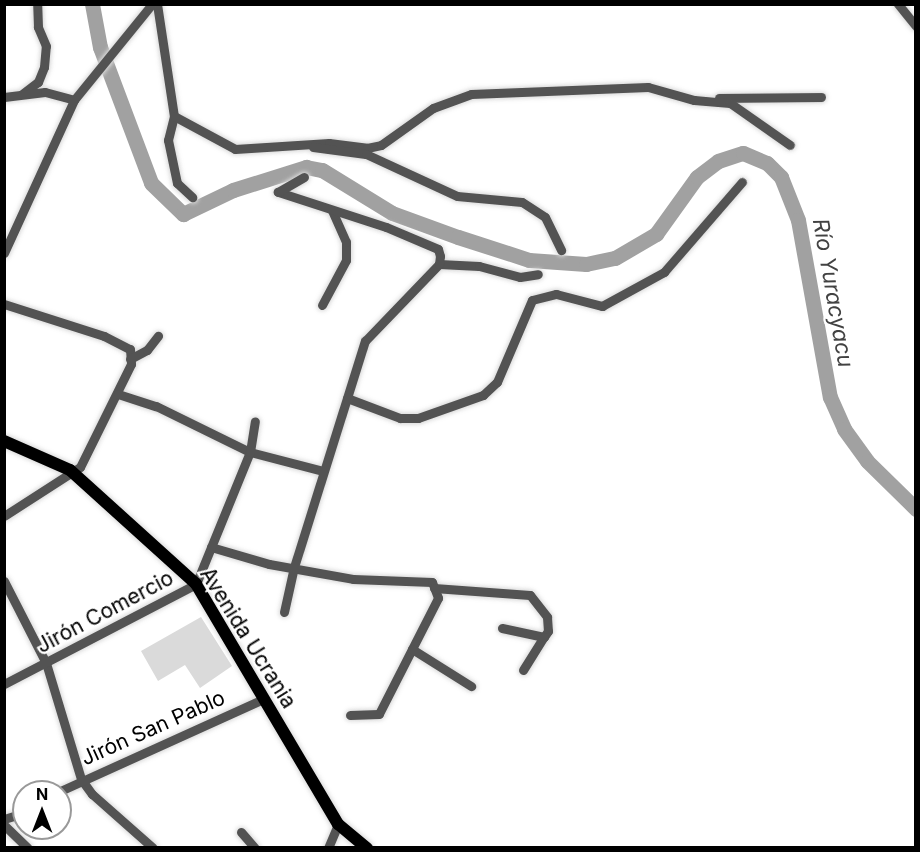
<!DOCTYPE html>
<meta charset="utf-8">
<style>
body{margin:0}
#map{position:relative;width:920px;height:852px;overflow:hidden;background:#fff;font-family:Inter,sans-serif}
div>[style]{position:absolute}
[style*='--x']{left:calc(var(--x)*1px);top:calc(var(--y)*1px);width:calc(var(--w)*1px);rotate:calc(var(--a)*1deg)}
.green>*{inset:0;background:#dadada}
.river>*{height:15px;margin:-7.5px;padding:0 7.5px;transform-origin:7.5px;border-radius:7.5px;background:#a1a1a1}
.roads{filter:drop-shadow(0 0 2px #dbdbdb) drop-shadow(0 0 2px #dbdbdb)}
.minor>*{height:9px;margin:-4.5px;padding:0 4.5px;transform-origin:4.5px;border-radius:4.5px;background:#535353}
.major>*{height:12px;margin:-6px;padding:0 6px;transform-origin:6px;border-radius:6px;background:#000}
span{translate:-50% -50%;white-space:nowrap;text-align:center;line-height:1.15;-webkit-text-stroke:4.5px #fff;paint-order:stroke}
.street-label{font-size:21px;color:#000}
.water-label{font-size:22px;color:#424242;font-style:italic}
.frame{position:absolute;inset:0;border:6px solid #000;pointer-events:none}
.north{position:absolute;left:12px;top:780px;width:60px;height:60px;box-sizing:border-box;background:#fff;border:2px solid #999;border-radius:50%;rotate:0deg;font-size:16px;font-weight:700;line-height:24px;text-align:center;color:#000}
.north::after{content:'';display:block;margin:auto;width:21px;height:27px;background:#000;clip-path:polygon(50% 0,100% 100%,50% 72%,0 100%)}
</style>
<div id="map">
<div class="green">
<i style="clip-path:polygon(201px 617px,232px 666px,200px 688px,185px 665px,158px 681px,141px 651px)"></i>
</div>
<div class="river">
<i style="--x:92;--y:4;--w:44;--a:79.5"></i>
<i style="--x:100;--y:47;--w:145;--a:69.4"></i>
<i style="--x:151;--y:183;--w:45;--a:44.1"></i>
<i style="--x:183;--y:214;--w:55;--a:-25.6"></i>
<i style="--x:233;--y:190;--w:77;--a:-17.5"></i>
<i style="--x:306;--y:167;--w:16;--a:11"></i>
<i style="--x:322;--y:170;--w:82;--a:31.6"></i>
<i style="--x:392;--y:213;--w:70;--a:20"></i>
<i style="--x:458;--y:237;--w:75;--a:17.9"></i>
<i style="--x:529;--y:260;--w:57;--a:4"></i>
<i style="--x:586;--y:264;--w:30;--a:-12"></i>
<i style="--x:615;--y:258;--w:48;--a:-30.3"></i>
<i style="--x:656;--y:234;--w:70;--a:-54.3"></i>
<i style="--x:697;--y:177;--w:26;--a:-37"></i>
<i style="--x:718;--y:161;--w:26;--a:-18"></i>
<i style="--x:743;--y:153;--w:26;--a:23"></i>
<i style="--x:767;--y:163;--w:20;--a:45"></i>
<i style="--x:781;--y:177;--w:46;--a:68.4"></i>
<i style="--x:798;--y:220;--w:180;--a:79.8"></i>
<i style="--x:830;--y:397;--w:35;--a:66"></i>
<i style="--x:844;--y:429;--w:39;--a:54"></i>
<i style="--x:867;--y:461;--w:69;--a:44.4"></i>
</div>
<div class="roads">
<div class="minor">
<i style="--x:157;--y:4;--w:113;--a:81.4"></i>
<i style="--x:174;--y:116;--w:25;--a:104"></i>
<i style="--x:168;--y:140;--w:44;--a:78.2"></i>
<i style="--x:177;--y:183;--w:21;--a:43"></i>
<i style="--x:898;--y:4;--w:28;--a:51"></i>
<i style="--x:22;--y:94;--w:20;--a:-37"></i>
<i style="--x:38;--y:82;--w:16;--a:-68"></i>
<i style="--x:44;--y:67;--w:21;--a:-85"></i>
<i style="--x:46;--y:46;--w:21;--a:-113"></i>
<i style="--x:38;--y:27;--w:23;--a:-92"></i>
<i style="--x:4;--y:97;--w:41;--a:-7"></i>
<i style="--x:45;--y:92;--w:30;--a:15"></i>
<i style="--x:719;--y:98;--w:102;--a:-0.6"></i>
<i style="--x:174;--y:116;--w:69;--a:28.4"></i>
<i style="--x:235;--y:149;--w:94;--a:-3.7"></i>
<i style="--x:329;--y:143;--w:38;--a:7"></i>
<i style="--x:367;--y:148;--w:14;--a:-12"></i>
<i style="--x:381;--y:145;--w:64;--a:-35.4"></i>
<i style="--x:433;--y:108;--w:40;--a:-20.2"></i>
<i style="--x:471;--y:94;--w:177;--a:-2.3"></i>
<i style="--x:648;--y:87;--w:48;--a:15.8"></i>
<i style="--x:694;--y:100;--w:36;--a:5"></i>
<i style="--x:730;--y:103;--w:73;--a:35"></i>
<i style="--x:313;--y:147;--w:53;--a:7.5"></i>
<i style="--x:366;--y:154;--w:100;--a:24.8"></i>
<i style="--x:457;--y:196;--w:65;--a:5.3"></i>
<i style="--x:522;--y:202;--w:27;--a:33"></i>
<i style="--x:545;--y:217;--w:37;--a:64"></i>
<i style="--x:4;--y:253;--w:168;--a:-65.4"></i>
<i style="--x:74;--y:100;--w:124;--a:-50.9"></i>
<i style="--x:439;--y:264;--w:40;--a:2.9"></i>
<i style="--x:479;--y:266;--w:42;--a:15"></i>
<i style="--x:520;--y:277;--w:18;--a:-9"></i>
<i style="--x:4;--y:304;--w:105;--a:17.7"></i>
<i style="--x:104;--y:336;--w:29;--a:27"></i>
<i style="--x:130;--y:349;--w:15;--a:86"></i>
<i style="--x:131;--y:364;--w:115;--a:116.3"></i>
<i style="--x:80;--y:467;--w:90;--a:147.2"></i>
<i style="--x:322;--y:305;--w:51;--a:-61.9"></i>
<i style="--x:346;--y:260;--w:18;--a:-90"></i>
<i style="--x:346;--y:242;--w:35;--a:-114"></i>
<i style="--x:130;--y:359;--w:19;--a:-28"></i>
<i style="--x:147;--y:350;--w:18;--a:-52"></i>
<i style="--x:118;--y:394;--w:40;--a:18"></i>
<i style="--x:156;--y:406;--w:105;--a:26.1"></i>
<i style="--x:250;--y:452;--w:75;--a:14.6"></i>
<i style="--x:347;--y:398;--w:57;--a:20.7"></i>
<i style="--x:400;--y:418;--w:18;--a:0"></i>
<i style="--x:418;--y:418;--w:69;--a:-19.5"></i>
<i style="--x:483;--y:395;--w:19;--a:-43"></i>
<i style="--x:497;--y:382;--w:89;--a:-66.9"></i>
<i style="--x:532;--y:300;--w:25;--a:-14"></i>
<i style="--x:556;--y:294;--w:48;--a:14.6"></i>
<i style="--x:602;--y:306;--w:71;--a:-28.7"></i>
<i style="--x:664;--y:272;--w:119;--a:-49.1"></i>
<i style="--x:211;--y:547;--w:60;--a:16.3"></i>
<i style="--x:269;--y:564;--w:85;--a:10.1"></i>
<i style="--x:353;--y:579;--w:79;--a:2.2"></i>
<i style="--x:432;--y:582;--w:17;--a:69"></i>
<i style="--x:438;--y:598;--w:130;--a:117"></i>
<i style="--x:379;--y:714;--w:29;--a:178"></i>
<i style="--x:4;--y:581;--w:92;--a:62.9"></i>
<i style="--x:46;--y:663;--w:121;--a:73.2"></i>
<i style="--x:81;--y:779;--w:19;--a:54"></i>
<i style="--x:92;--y:794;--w:81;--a:41.5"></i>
<i style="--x:434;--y:588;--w:96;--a:4.2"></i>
<i style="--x:530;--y:595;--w:28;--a:52"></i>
<i style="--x:547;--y:617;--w:14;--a:86"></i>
<i style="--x:548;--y:631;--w:7;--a:124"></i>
<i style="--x:544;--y:637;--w:43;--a:-167.9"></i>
<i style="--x:284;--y:612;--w:46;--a:-77.5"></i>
<i style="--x:294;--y:567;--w:237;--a:-72.6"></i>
<i style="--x:365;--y:341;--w:107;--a:-46.1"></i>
<i style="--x:439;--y:264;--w:8;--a:-83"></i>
<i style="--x:440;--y:256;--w:7;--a:-106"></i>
<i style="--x:438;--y:249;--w:56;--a:-157.1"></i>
<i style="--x:386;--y:227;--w:114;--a:-162"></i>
<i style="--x:278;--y:192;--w:30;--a:-30"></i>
<i style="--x:412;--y:649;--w:70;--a:32.1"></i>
<i style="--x:523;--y:670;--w:39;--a:-58"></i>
<i style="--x:4;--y:684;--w:216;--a:-27.5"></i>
<i style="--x:196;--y:584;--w:143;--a:-67.8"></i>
<i style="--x:250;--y:452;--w:31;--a:-81"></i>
<i style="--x:58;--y:792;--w:225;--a:-24.4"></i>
<i style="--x:4;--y:819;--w:21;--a:-17"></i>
<i style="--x:4;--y:825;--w:33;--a:44"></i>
<i style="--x:241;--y:832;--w:21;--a:49"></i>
<i style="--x:328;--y:848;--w:26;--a:-67"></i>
</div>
<div class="major">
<i style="--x:4;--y:441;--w:72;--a:23.7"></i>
<i style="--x:70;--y:470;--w:170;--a:42.1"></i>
<i style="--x:196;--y:584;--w:279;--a:59.4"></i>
<i style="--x:338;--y:824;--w:38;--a:40"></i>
</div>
</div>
<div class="street-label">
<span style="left:105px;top:612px;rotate:-28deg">Jirón Comercio</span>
<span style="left:248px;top:638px;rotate:58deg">Avenida Ucrania</span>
<span style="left:153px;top:728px;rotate:-24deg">Jirón San Pablo</span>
</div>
<div class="water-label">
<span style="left:833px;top:293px;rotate:80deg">Río Yuracyacu</span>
</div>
<div class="frame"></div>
<div class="north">N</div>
</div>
